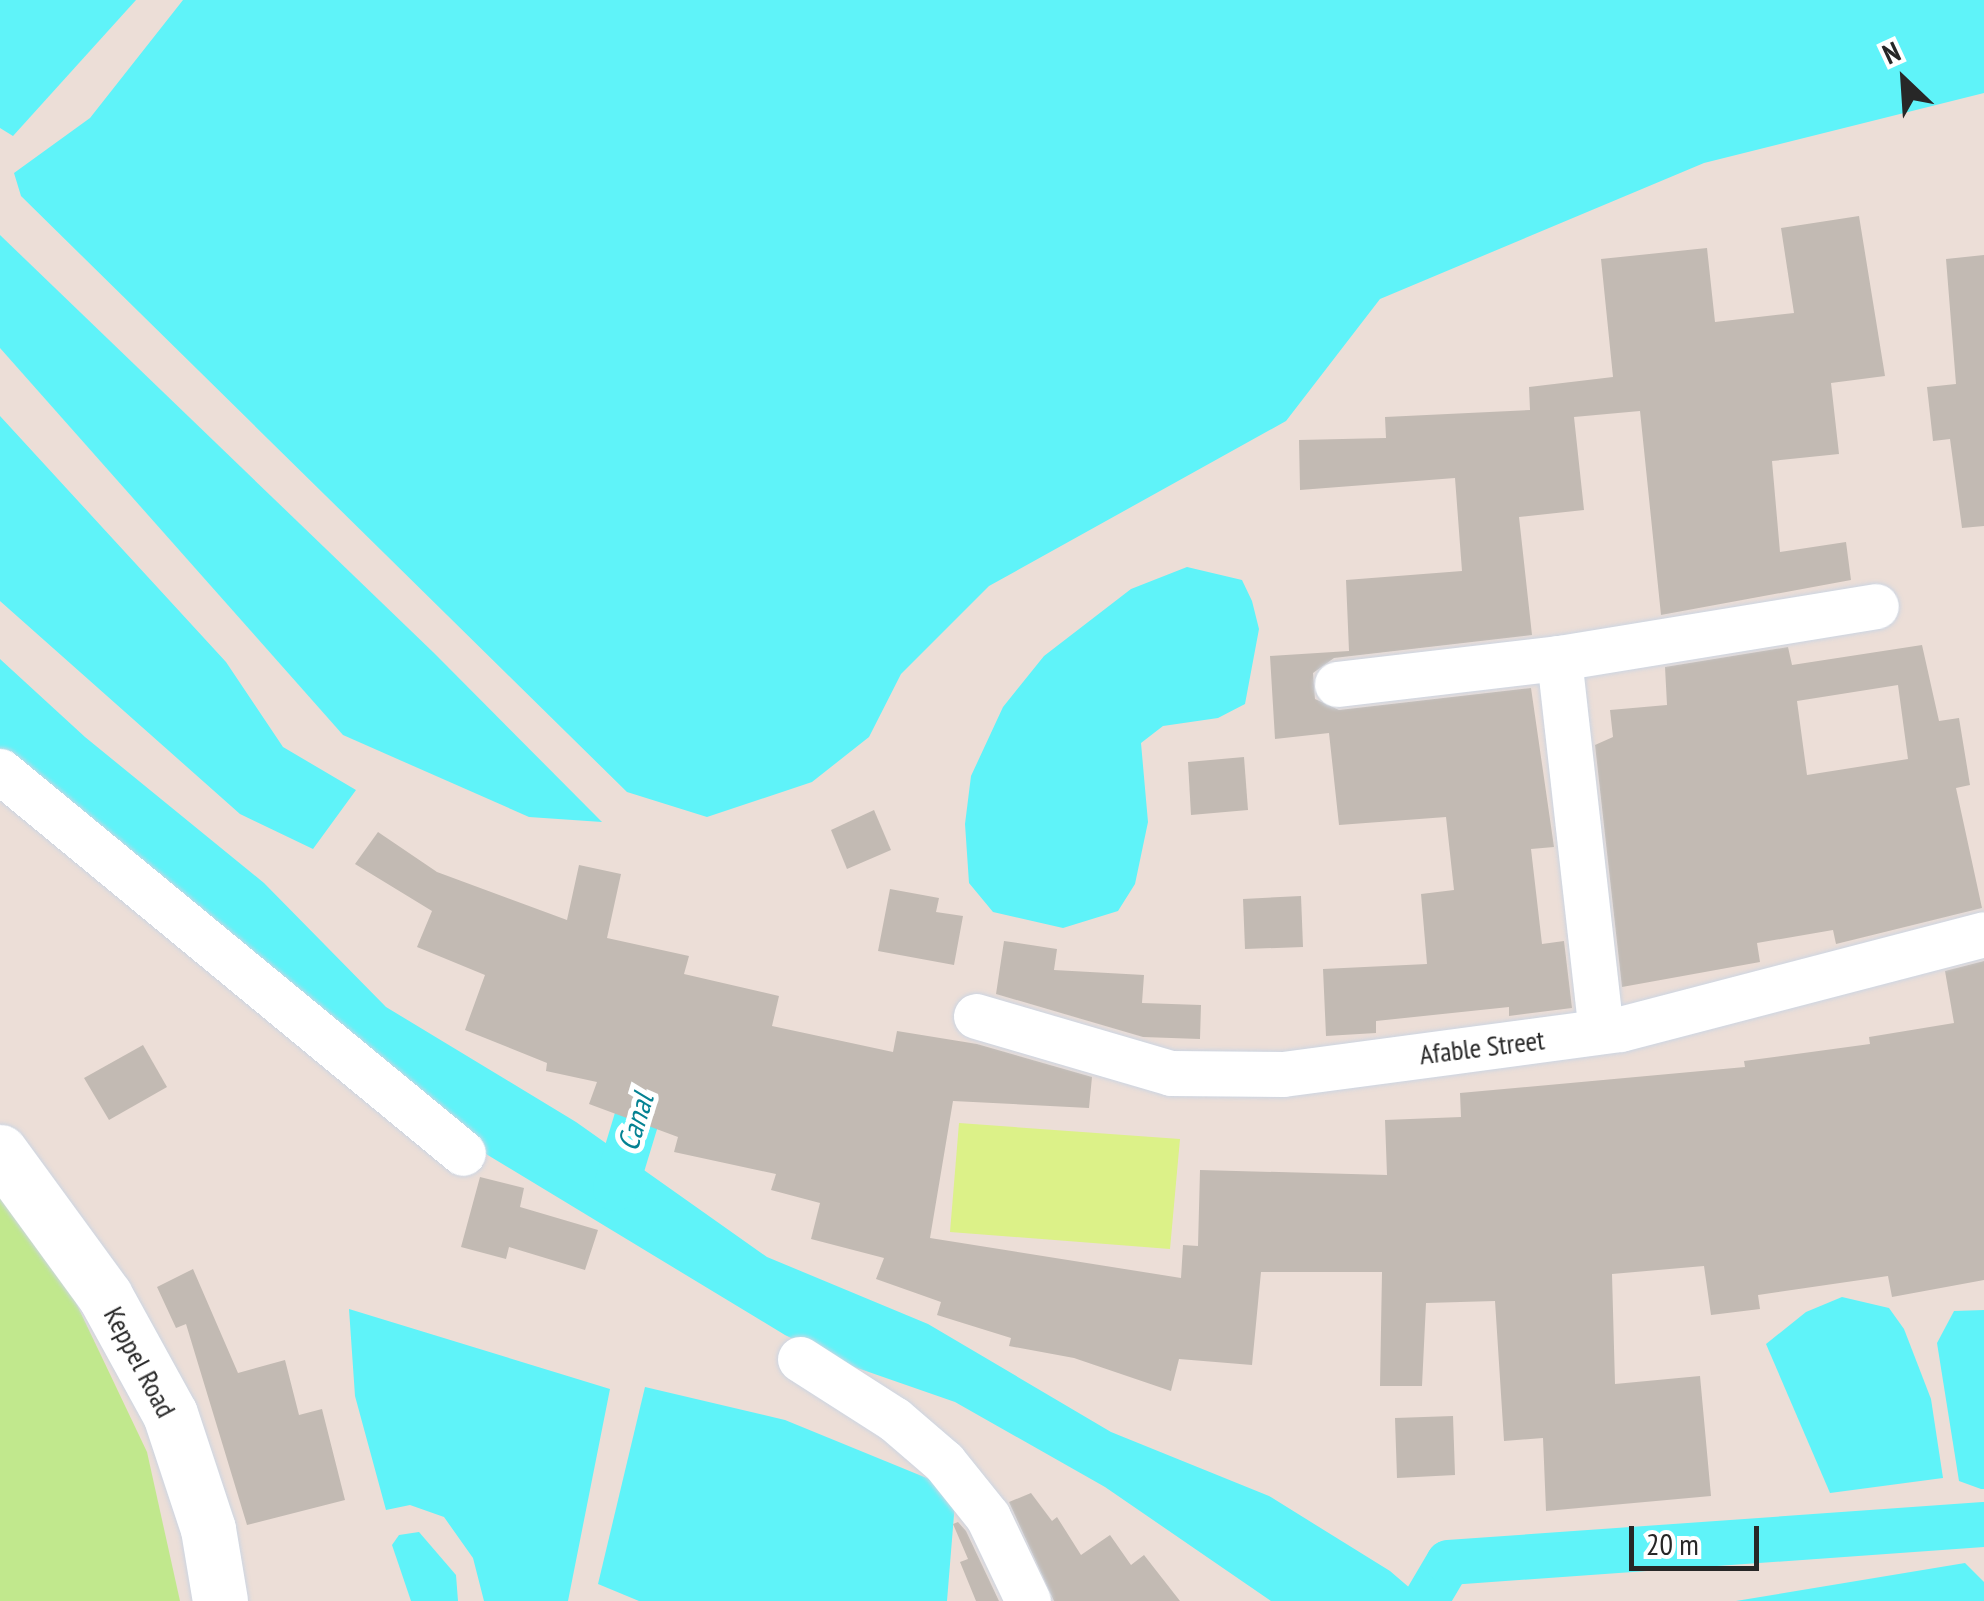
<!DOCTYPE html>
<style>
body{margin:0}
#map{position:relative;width:1984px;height:1601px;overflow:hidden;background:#ecded7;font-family:"PT Sans Narrow",sans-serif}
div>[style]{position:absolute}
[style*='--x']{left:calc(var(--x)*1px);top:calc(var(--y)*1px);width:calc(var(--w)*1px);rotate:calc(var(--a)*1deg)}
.green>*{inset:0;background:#c1e88d}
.pitch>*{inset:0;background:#dcf188}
.water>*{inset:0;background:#5ff3f9}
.canal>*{height:45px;margin:-22.5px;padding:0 22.5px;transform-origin:22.5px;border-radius:22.5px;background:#5ff3f9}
.building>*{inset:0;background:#c2bab3}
.roads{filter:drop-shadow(0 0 2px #ccd5e2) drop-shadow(0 0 2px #ccd5e2)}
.minor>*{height:45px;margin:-22.5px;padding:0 22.5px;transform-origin:22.5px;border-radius:22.5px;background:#fff}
.tertiary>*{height:55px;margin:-27.5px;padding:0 27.5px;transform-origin:27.5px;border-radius:27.5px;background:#fff}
span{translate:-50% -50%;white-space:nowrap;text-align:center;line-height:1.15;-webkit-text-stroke:10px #fff;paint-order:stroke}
.street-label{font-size:28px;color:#272727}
.water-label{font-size:30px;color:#048293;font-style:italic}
.north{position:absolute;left:1854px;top:30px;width:100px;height:100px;-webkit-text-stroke:8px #fff;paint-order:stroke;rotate:335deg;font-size:28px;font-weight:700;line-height:40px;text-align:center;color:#272727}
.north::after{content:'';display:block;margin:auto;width:35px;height:45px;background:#272727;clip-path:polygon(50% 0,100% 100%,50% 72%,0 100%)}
.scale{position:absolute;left:1629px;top:1526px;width:130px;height:45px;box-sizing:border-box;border:5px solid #272727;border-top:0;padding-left:12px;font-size:30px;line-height:35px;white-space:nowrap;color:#272727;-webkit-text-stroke:8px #fff;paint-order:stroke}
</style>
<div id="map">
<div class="green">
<i style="clip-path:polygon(0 1192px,68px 1286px,147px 1452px,180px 1601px,0 1601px)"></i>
</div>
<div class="pitch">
<i style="clip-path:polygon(959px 1123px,1180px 1139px,1170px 1249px,950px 1232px)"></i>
</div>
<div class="water">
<i style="clip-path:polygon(0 0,136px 0,13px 136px,0 128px)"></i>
<i style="clip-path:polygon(183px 0,1984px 0,1984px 93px,1704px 163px,1380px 299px,1286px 421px,989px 586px,901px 674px,869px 737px,812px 782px,707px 817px,627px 792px,21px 196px,14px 173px,90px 118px)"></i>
<i style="clip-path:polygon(0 235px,434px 653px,602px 822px,529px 817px,343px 735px,0 348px)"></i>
<i style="clip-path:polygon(0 416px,226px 662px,283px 747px,356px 790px,313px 849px,240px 814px,0 601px)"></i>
<i style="clip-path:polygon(1187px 567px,1242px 580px,1252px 601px,1259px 629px,1245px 704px,1218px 718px,1163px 726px,1141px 743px,1148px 822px,1135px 884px,1118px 911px,1063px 928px,993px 912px,969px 883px,965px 824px,971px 776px,1003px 707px,1044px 656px,1131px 589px)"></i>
<i style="clip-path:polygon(0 659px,85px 737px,264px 883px,386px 1007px,576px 1122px,767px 1257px,928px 1324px,1111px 1432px,1269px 1496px,1390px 1571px,1425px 1601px,1271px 1601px,1105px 1487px,955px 1402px,840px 1362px,785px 1335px,448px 1131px,0 788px)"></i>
<i style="clip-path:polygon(1842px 1297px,1889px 1308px,1904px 1329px,1931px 1399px,1943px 1478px,1830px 1493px,1766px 1344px,1806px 1312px)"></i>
<i style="clip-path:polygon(349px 1309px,610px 1389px,568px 1601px,484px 1601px,473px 1558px,444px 1517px,410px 1505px,386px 1510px,355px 1396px)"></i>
<i style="clip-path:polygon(1984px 1310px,1984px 1489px,1981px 1489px,1959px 1481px,1937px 1343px,1954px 1311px)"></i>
<i style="clip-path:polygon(645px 1387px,785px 1420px,956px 1490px,947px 1601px,639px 1601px,598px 1584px)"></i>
<i style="clip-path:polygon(419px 1532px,456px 1575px,458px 1601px,411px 1601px,392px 1545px,399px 1535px)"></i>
<i style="clip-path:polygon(1965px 1563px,1984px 1582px,1984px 1601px,1736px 1601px)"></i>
</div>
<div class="canal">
<i style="--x:615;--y:1188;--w:131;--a:-73.1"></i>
<i style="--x:1425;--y:1601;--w:45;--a:-59.5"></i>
<i style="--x:1448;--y:1562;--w:537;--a:-4.06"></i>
</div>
<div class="building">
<i style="clip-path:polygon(1859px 216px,1885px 376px,1831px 383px,1839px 454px,1772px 461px,1780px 552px,1846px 542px,1851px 580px,1661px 615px,1640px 411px,1574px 417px,1584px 510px,1519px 517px,1532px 635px,1334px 658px,1313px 673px,1315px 699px,1339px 710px,1531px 688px,1554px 847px,1531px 849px,1542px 944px,1564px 941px,1572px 1008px,1509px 1016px,1509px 1007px,1376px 1021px,1376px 1033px,1326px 1036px,1323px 969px,1427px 964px,1421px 894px,1454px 890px,1446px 817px,1339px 825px,1329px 733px,1275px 739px,1270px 656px,1349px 651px,1346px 580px,1462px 571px,1455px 478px,1300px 490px,1299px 440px,1386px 438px,1385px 417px,1530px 410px,1529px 387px,1613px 377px,1601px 259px,1707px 248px,1715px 322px,1794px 313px,1781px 228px)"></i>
<i style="clip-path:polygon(1984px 255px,1984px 526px,1962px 528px,1950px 439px,1933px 441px,1927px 387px,1956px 384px,1946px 259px)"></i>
<i style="clip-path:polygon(evenodd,1922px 645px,1939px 721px,1959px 718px,1970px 785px,1956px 788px,1982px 908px,1836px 944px,1833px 930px,1757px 943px,1760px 962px,1622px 987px,1595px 745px,1613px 737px,1610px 710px,1667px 705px,1665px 667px,1788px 647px,1792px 665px,1922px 645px,1898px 685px,1908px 759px,1807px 775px,1797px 701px,1898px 685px)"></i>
<i style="clip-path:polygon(1244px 757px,1248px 810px,1191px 815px,1188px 762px)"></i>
<i style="clip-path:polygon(874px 810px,891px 850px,847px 869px,831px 830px)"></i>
<i style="clip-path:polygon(378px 832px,437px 872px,567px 920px,579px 865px,621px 874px,607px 938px,689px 956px,684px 974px,779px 996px,772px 1026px,893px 1052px,897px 1031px,977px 1044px,1092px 1077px,1089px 1108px,953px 1101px,930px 1238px,1181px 1278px,1183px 1245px,1198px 1246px,1200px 1170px,1387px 1175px,1385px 1120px,1461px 1117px,1460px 1093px,1745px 1067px,1744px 1061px,1870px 1044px,1869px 1037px,1954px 1023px,1945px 971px,1984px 961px,1984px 1280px,1892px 1297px,1888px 1276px,1758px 1295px,1760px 1309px,1711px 1315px,1704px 1266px,1612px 1274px,1615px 1384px,1700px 1376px,1711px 1496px,1546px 1511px,1543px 1438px,1504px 1441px,1495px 1301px,1426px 1303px,1422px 1386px,1380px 1386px,1382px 1272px,1261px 1272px,1252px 1365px,1179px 1359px,1171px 1391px,1074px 1358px,1009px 1346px,1011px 1338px,937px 1315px,941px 1302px,876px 1279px,884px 1258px,811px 1239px,820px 1203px,771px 1190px,776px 1174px,674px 1152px,678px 1137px,589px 1104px,597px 1082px,546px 1071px,547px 1063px,465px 1030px,485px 975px,417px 947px,432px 911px,355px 864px)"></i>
<i style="clip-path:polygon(890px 889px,939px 898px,936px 912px,963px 916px,954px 965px,878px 951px)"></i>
<i style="clip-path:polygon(1301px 896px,1303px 947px,1245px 949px,1243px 899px)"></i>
<i style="clip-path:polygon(1004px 941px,1057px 949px,1054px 970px,1144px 975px,1142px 1003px,1201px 1005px,1200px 1039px,1143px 1037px,996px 994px)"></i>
<i style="clip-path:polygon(143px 1045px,167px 1087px,109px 1120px,84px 1078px)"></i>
<i style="clip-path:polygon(480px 1177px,524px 1188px,520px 1207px,598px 1230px,585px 1270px,509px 1247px,506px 1259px,461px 1247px)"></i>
<i style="clip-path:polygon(193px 1269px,238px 1373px,285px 1360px,299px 1415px,322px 1409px,345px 1500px,247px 1525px,186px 1324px,176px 1328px,157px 1287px)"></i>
<i style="clip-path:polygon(1453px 1416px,1455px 1475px,1397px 1478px,1395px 1418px)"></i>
<i style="clip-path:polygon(1031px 1493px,1052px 1521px,1057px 1517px,1081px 1555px,1110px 1535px,1131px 1565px,1144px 1555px,1180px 1601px,1054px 1601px,1009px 1502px)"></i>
<i style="clip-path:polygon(958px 1522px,966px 1531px,999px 1601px,976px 1601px,960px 1562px,968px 1559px,953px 1524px)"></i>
</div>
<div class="roads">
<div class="minor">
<i style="--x:1559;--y:658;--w:375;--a:83.6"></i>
<i style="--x:1337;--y:684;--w:224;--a:-6.7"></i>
<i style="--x:1559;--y:658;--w:321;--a:-9.3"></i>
<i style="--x:0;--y:771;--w:600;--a:39.52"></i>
<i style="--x:976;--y:1016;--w:203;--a:16.3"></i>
<i style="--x:1171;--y:1073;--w:112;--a:0.5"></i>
<i style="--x:1283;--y:1074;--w:340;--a:-7.6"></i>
<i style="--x:1620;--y:1029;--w:376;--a:-14.6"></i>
<i style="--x:800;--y:1359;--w:112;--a:32.6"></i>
<i style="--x:894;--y:1419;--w:66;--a:40.7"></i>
<i style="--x:944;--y:1462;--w:70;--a:51.3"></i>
<i style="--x:988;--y:1517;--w:93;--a:64.5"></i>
</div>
<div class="tertiary">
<i style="--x:0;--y:1152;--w:178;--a:53.9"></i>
<i style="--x:105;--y:1296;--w:135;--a:61.2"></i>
<i style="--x:170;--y:1414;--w:121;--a:71.7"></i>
<i style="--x:208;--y:1529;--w:73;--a:80.5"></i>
</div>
</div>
<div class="street-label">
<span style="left:1482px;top:1047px;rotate:-7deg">Afable Street</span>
<span style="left:140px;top:1362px;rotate:62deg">Keppel Road</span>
</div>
<div class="water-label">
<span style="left:635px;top:1122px;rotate:-73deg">Canal</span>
</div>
<div class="north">N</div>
<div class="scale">20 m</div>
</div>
